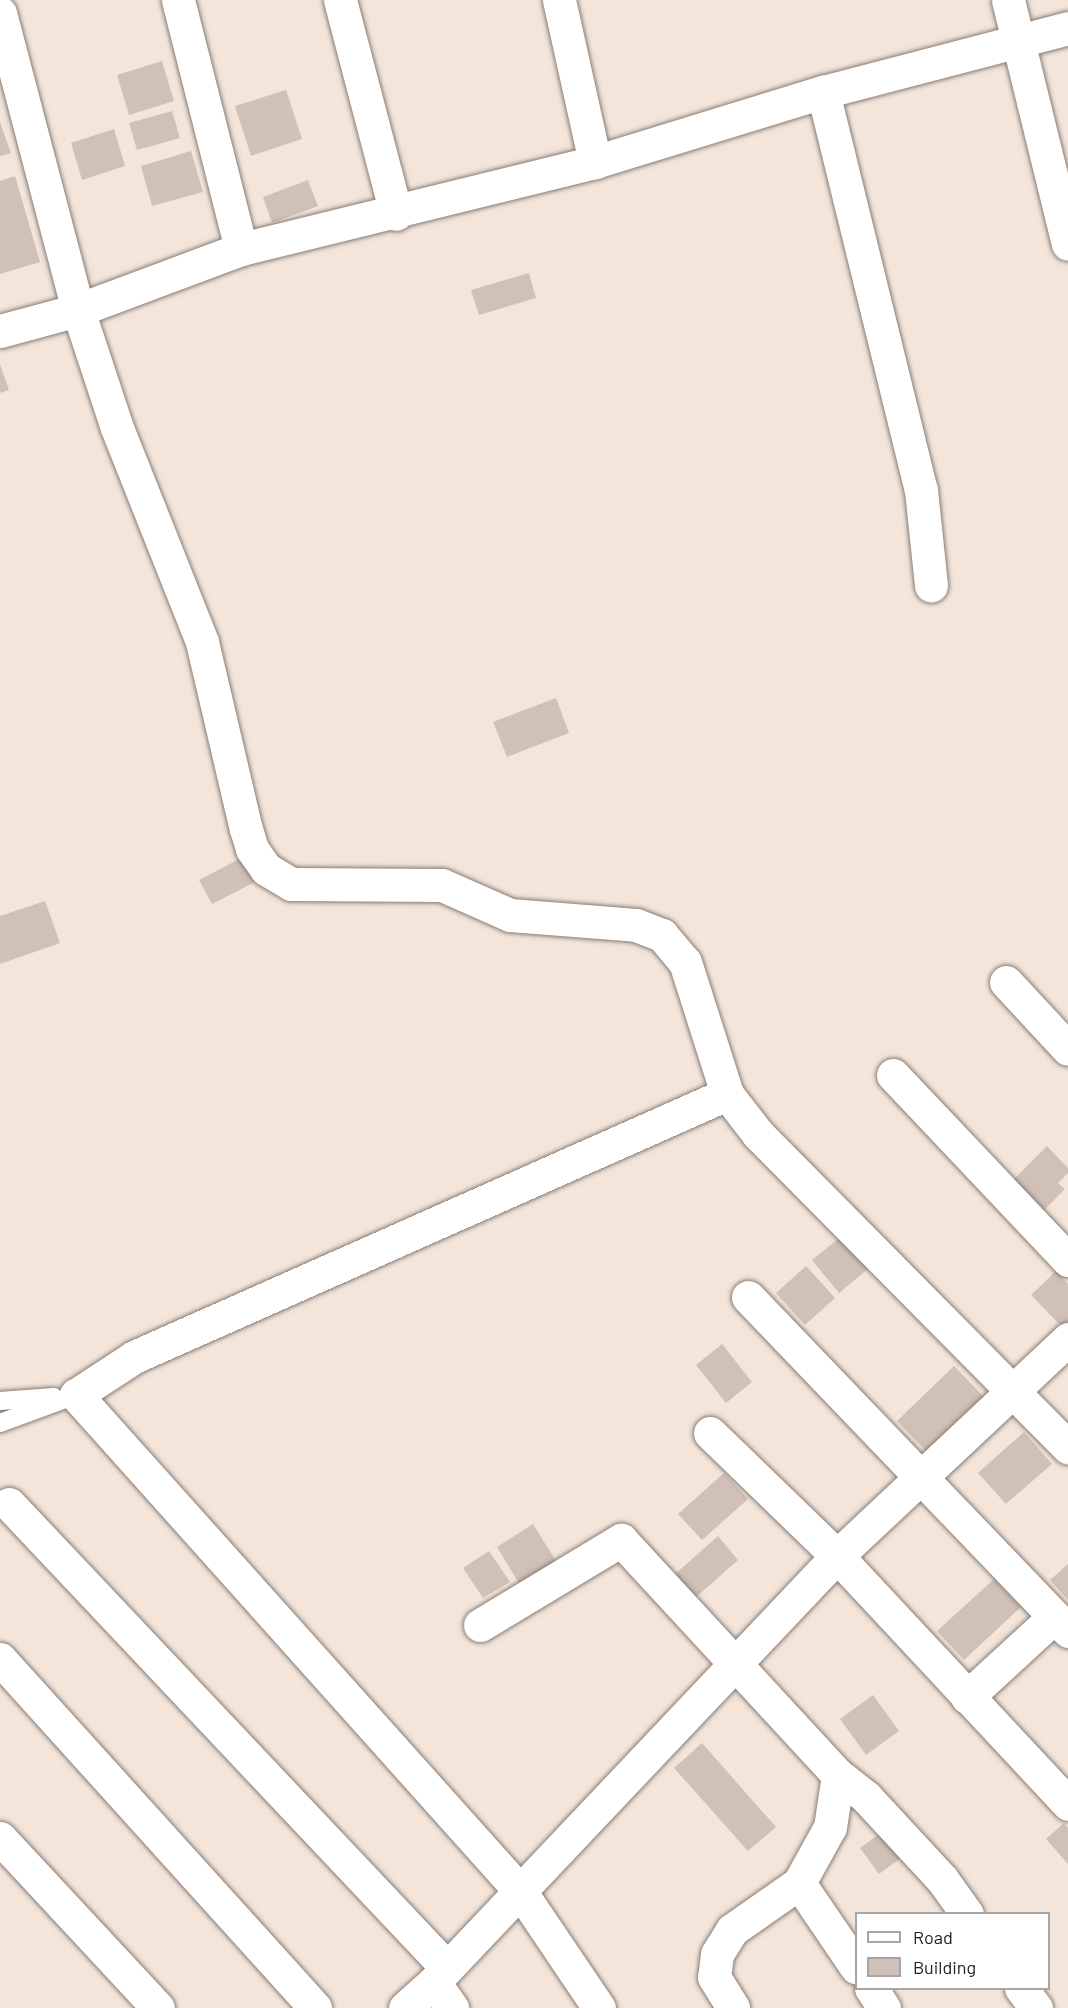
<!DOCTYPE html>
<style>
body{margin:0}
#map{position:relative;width:1068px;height:2008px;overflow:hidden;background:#f3e5da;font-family:Barlow,sans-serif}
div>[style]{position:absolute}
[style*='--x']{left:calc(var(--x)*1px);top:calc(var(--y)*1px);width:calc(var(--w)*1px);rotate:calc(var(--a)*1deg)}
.building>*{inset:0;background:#cfc1b7}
.roads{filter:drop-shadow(0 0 2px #897c73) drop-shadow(0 0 2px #897c73)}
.lane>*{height:18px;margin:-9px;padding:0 9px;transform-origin:9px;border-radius:9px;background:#fff}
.street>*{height:33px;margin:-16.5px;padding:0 16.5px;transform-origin:16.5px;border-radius:16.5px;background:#fff}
span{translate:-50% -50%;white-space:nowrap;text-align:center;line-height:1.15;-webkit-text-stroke:4.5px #fff;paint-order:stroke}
.legend{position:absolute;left:855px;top:1912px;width:195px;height:78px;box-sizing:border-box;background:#fff;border:2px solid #a8a6a5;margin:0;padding:8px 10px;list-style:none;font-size:18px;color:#26211d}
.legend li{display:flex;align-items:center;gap:12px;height:30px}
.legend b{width:30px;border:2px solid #a8a6a5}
</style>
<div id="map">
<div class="building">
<i style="clip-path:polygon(162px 61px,174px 101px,129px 115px,117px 75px)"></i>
<i style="clip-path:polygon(286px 90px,302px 139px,251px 156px,235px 106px)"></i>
<i style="clip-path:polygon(172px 111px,180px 138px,137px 150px,129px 123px)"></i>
<i style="clip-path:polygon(0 122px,11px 153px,0 156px)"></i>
<i style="clip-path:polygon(114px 129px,125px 166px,82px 180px,71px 143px)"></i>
<i style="clip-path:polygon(191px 151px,203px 192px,152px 206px,141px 166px)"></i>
<i style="clip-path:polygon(15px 176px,40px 262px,0 274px,0 181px)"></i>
<i style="clip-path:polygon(308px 180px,318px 206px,272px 223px,263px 197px)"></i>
<i style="clip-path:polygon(529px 273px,536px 298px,479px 315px,471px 290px)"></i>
<i style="clip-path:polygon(0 364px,9px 390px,0 393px)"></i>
<i style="clip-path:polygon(556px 698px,569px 733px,507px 757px,493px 722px)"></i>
<i style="clip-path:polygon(243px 857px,255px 882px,212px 904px,199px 880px)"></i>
<i style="clip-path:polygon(45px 901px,60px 943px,0 964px,0 916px)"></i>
<i style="clip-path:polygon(1047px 1146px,1068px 1168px,1068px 1173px,1058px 1183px,1065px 1189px,1035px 1219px,1004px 1189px)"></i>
<i style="clip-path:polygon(842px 1236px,869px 1268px,839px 1293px,812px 1260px)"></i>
<i style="clip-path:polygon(806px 1266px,835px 1298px,805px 1325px,776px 1293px)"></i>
<i style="clip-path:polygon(1056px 1271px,1068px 1284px,1068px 1323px,1063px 1328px,1031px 1295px)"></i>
<i style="clip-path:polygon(722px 1344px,752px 1382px,726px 1403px,696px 1365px)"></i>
<i style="clip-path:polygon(954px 1366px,986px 1399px,929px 1454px,897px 1421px)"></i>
<i style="clip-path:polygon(1024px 1432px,1052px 1464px,1006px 1504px,978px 1473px)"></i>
<i style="clip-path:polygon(724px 1473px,748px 1499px,702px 1540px,678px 1514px)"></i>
<i style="clip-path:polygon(533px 1524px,556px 1561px,520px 1585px,497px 1547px)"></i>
<i style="clip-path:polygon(718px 1536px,738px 1560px,694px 1599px,674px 1575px)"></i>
<i style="clip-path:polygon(489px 1551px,510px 1582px,483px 1598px,463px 1568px)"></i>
<i style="clip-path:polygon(1068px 1564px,1068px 1600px,1050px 1580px)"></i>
<i style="clip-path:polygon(994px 1579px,1021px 1607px,964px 1660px,937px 1631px)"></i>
<i style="clip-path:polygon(873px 1695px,899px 1731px,866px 1755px,840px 1719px)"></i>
<i style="clip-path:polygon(702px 1743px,776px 1827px,748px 1851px,674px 1768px)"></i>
<i style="clip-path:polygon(1064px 1823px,1068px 1828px,1068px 1864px,1046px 1839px)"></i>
<i style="clip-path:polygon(890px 1826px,909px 1852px,879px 1874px,860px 1848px)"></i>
</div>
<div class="roads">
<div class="lane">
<i style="--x:0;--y:1401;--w:54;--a:-4.2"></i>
<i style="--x:0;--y:1423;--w:81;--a:-20.2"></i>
</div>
<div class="street">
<i style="--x:178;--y:0;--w:257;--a:75.8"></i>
<i style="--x:340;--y:0;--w:221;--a:75.3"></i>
<i style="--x:559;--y:0;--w:166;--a:77.5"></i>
<i style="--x:1008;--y:0;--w:251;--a:76.2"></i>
<i style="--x:0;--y:13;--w:307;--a:75.3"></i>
<i style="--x:78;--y:310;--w:124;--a:71.7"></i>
<i style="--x:117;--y:428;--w:230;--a:68.3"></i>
<i style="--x:202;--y:642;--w:192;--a:76.8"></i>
<i style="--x:246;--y:829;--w:21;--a:73"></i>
<i style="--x:252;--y:849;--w:24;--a:55"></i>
<i style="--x:266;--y:869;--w:29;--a:31"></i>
<i style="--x:291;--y:884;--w:151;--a:0.4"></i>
<i style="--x:442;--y:885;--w:74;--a:23.8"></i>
<i style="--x:510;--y:915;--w:126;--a:4.5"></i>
<i style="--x:636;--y:925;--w:28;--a:21"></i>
<i style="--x:662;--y:935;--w:35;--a:50"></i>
<i style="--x:685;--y:962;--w:139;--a:72.3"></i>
<i style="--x:727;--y:1094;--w:51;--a:52.2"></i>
<i style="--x:758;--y:1134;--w:441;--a:45.3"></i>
<i style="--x:823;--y:92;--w:410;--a:76.2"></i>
<i style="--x:921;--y:490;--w:96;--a:84"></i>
<i style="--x:0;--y:331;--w:81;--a:-15.1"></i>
<i style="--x:78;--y:310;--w:174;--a:-20.5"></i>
<i style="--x:241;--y:249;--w:365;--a:-13.8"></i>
<i style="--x:595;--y:162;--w:239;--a:-17.1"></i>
<i style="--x:823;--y:92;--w:253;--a:-14.6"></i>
<i style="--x:1006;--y:982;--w:91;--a:47.2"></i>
<i style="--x:893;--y:1075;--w:255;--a:46.6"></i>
<i style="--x:748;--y:1297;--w:463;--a:46.2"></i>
<i style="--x:710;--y:1433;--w:177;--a:44.1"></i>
<i style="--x:837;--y:1556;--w:339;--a:47"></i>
<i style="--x:9;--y:1504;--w:638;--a:46.65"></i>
<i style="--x:480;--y:1625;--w:165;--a:-31.1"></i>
<i style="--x:621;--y:1540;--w:320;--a:47.3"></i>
<i style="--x:838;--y:1775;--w:53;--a:98.7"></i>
<i style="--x:830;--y:1827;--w:64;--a:119"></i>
<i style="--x:799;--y:1883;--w:82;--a:145"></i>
<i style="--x:732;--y:1930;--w:28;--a:122"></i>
<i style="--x:717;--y:1954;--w:23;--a:97"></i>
<i style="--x:714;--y:1977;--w:36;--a:58"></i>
<i style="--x:0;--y:1659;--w:470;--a:47.9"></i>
<i style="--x:967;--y:1697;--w:118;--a:-42.6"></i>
<i style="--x:838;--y:1775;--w:36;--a:38"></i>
<i style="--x:866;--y:1797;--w:112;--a:47.2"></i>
<i style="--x:942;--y:1879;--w:43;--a:54.5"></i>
<i style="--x:0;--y:1838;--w:232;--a:47.1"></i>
<i style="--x:799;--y:1883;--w:102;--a:55.8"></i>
<i style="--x:434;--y:1982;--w:32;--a:55"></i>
<i style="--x:871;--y:1988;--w:24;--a:57"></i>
<i style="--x:1021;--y:1988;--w:25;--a:53"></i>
<i style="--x:405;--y:2008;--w:39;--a:-42"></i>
<i style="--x:434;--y:1982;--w:586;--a:-46.59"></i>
<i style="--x:837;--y:1556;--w:317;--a:-43.2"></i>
<i style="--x:599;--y:2008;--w:141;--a:-124"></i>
<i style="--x:520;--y:1891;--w:666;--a:-131.83"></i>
<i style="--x:76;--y:1395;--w:69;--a:-33.2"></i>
<i style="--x:134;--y:1357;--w:649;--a:-23.92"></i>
</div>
</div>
<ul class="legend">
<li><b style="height:8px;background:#fff"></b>Road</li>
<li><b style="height:16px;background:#cfc1b7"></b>Building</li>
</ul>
</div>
